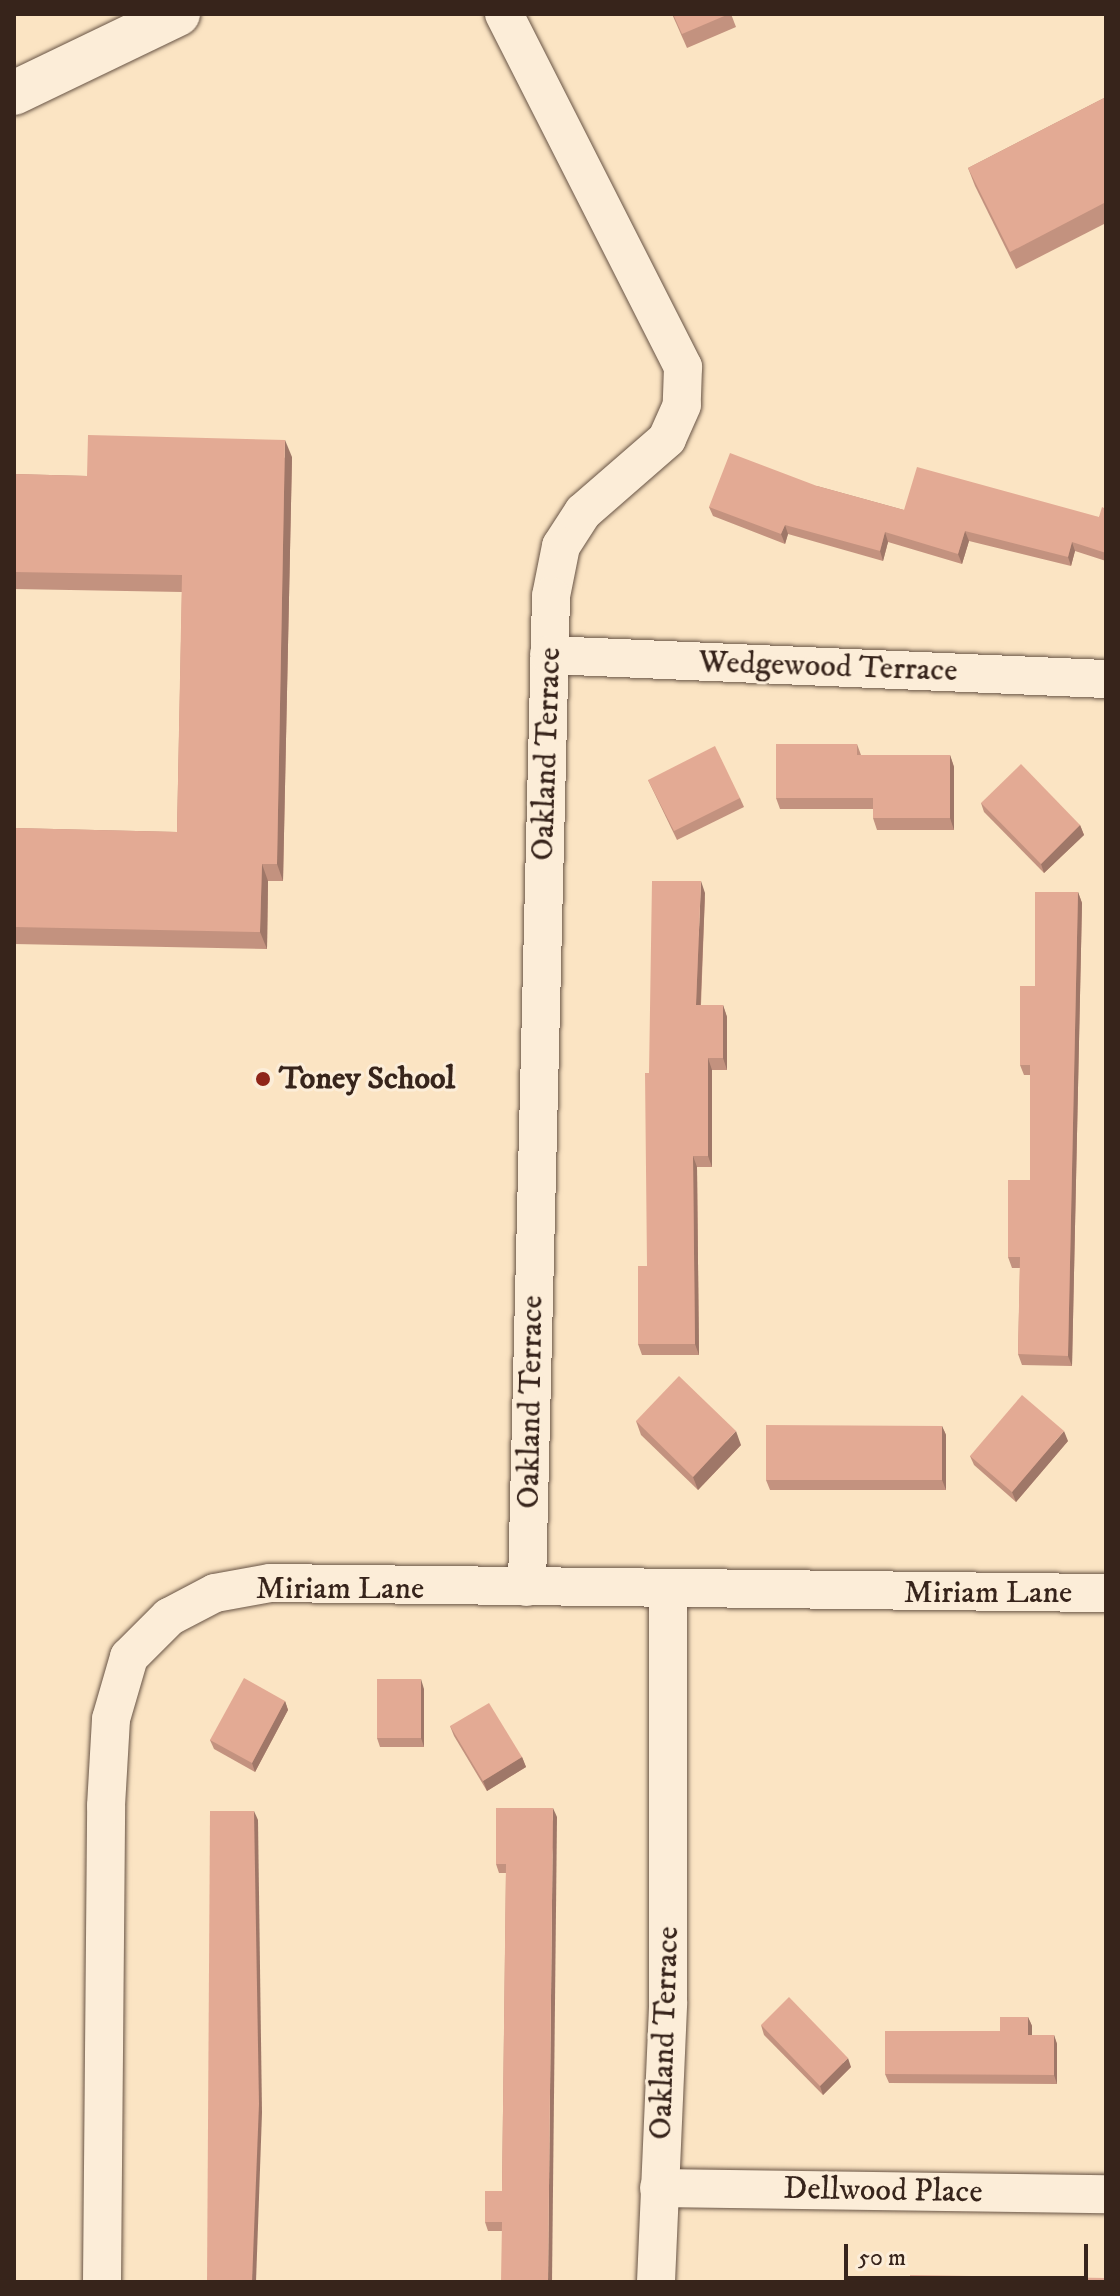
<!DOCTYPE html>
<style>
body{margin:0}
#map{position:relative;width:1120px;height:2296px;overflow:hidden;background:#fbe4c3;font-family:"IM FELL DW Pica",serif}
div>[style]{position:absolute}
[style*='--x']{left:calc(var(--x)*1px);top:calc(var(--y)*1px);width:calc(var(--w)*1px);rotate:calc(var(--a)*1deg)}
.roads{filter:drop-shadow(0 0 2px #685445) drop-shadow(0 0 2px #685445)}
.street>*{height:38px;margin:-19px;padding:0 19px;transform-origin:19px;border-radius:19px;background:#fcedd8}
.secondary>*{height:44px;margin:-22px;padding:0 22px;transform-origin:22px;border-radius:22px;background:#fcedd8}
.wall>*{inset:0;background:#c3927f}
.shaded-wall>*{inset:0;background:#9f7768}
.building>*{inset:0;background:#e3aa94}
.dots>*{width:22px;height:22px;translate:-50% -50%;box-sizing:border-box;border:4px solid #fcedd8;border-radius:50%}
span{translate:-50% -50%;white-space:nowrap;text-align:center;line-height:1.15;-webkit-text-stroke:6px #fcedd8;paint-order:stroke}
.street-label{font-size:32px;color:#37241b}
.poi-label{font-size:32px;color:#37241b;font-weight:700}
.left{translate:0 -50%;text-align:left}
.frame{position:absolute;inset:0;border:16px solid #37241b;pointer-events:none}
.scale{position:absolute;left:844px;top:2244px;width:244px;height:36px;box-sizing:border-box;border:4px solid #37241b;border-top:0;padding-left:10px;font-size:24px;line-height:28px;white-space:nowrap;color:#37241b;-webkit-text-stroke:6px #fcedd8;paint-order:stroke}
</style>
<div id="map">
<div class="roads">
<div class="street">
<i style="--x:504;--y:14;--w:396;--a:63.1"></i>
<i style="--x:683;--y:367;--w:38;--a:92"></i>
<i style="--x:682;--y:405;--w:37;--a:114"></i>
<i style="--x:667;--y:439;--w:111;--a:139"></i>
<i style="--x:583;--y:512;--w:40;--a:122.9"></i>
<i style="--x:561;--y:546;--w:51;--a:101.3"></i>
<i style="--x:551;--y:596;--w:991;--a:91.39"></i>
<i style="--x:549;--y:655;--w:558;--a:2.47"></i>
<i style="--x:659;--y:2188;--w:447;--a:0.8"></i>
<i style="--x:102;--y:2282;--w:476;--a:-89.5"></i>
<i style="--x:106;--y:1806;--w:87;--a:-86.7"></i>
<i style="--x:111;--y:1719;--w:65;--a:-73.8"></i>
<i style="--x:129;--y:1657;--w:57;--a:-45"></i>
<i style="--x:169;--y:1617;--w:52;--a:-27.6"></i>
<i style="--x:215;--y:1593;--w:56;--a:-10.3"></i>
<i style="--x:270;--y:1583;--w:836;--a:0.69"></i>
<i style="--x:656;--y:2282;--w:280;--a:-87.5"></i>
<i style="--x:668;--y:2002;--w:410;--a:-90"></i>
</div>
<div class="secondary">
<i style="--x:14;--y:93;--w:182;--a:-25.7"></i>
</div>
</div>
<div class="wall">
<i style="clip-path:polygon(672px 14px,731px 14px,736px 27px,687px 48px)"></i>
<i style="clip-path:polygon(1106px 97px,1106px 223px,1016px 269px,975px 186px,968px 168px)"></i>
<i style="clip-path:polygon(292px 457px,283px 881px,268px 881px,267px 949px,14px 944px,14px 828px,177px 832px,182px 592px,14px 589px,14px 474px,87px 476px)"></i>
<i style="clip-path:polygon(817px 486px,904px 510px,1099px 517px,1106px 509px,1106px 561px,1075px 551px,1071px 566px,969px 541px,962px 564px,888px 542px,883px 561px,788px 534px,785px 544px,713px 516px,709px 507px)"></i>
<i style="clip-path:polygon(857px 744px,861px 755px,950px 755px,954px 767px,954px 830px,877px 830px,873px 818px,873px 809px,780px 809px,776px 798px)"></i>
<i style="clip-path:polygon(648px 780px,740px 798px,744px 807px,677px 840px)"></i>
<i style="clip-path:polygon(981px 803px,1080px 825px,1084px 835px,1044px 873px,984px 812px)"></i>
<i style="clip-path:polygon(1078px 892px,1082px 903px,1072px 1366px,1022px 1365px,1018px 1354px,1020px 1268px,1012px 1268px,1008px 1257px,1030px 1180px,1030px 1075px,1024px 1075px,1020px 1065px,1035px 986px)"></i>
<i style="clip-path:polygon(705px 893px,701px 1005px,723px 1005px,727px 1017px,727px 1070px,712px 1070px,712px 1167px,697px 1167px,699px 1355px,642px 1355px,638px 1344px,647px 1266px)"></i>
<i style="clip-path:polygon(636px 1421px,741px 1445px,698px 1490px,641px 1435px)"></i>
<i style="clip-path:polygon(942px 1426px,946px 1435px,946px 1490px,770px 1490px,766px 1480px)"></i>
<i style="clip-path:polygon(1068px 1441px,1016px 1502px,974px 1465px,970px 1456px)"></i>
<i style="clip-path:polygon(424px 1689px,424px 1747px,380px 1747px,377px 1738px)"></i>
<i style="clip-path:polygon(285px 1701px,288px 1710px,255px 1772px,214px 1749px,210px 1740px)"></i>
<i style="clip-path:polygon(450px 1726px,522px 1757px,526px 1767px,487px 1791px,454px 1736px)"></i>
<i style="clip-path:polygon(557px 1817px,502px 2231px,488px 2231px,485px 2222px,502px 2191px,506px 1873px,499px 1873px,496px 1864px)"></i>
<i style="clip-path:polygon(1028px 2017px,1032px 2026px,1032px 2035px,1054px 2035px,1057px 2044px,1057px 2084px,889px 2083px,885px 2074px,1000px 2031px)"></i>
<i style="clip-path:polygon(761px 2025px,851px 2067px,823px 2095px,764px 2035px)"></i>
</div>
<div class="shaded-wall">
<i style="clip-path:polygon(285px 440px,292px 457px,283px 881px,277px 864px)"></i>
<i style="clip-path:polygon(785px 525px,788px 534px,785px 544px,781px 534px)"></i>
<i style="clip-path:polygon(965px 531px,969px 541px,962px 564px,958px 554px)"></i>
<i style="clip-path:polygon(885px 532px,888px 542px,883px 561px,880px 551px)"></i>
<i style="clip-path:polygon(1072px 542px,1075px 551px,1071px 566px,1068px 557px)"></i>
<i style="clip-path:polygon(950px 755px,954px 767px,954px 830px,950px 818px)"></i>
<i style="clip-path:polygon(1080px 825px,1084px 835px,1044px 873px,1041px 864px)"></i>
<i style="clip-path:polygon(262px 864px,268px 881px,267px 949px,260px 932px)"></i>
<i style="clip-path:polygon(701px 881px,705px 893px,700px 1017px,696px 1005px)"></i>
<i style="clip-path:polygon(1078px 892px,1082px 903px,1072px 1366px,1068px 1356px)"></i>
<i style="clip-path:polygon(723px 1005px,727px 1017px,727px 1070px,723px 1058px)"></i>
<i style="clip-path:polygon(708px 1058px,712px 1070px,712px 1167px,708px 1156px)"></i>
<i style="clip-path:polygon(693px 1156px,697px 1167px,699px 1355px,695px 1344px)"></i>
<i style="clip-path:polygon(942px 1426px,946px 1435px,946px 1490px,942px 1480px)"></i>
<i style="clip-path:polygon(736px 1431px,741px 1445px,698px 1490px,693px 1477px)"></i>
<i style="clip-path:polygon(1064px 1431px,1068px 1441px,1016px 1502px,1012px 1492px)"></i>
<i style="clip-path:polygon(421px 1679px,424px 1689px,424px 1747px,421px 1738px)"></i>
<i style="clip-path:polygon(285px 1701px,288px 1710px,255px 1772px,252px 1763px)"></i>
<i style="clip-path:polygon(522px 1757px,526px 1767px,487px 1791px,483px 1781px)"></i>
<i style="clip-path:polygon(553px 1808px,557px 1817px,552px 2282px,548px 2282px)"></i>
<i style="clip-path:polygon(254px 1811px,258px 1820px,262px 2113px,256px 2282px,252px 2282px)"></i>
<i style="clip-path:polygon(1028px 2017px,1032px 2026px,1032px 2044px,1028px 2035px)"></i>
<i style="clip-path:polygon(1054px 2035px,1057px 2044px,1057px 2084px,1054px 2075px)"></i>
<i style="clip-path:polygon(848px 2058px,851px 2067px,823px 2095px,820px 2086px)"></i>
</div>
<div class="building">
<i style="clip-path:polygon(673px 14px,729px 14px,682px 34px)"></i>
<i style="clip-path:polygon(1106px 97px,1106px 202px,1010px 252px,968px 168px)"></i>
<i style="clip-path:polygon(88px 435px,285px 440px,277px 864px,262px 864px,260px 932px,14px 927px,14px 828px,177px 832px,182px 575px,14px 572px,14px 474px,87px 476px)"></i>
<i style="clip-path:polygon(730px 453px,817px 486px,904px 510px,917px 467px,1099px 517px,1102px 507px,1106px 509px,1106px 553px,1072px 542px,1068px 557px,965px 531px,958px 554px,885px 532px,880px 551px,785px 525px,781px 534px,709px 507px)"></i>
<i style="clip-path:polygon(776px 744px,857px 744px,857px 755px,950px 755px,950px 818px,873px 818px,873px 798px,776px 798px)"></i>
<i style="clip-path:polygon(715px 746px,740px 798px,674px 831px,648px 780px)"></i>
<i style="clip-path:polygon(1021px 764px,1080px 825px,1041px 864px,981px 803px)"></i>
<i style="clip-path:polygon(652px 881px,701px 881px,696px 1005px,723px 1005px,723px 1058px,708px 1058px,708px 1156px,693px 1156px,695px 1344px,638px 1344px,638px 1266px,647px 1266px,645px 1073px,649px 1073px)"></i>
<i style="clip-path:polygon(1035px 892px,1078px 892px,1068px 1356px,1018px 1354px,1020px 1257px,1008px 1257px,1008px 1180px,1030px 1180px,1030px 1065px,1020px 1065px,1020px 986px,1035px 986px)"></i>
<i style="clip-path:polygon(679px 1376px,736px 1431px,693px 1477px,636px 1421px)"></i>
<i style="clip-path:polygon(1022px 1395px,1064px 1431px,1012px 1492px,970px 1456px)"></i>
<i style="clip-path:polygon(766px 1425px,942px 1426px,942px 1480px,766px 1480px)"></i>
<i style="clip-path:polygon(244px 1678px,285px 1701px,252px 1763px,210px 1740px)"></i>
<i style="clip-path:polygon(377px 1679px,421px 1679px,421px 1738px,377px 1738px)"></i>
<i style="clip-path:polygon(489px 1703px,522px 1757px,483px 1781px,450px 1726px)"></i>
<i style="clip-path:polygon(496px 1808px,553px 1808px,548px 2282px,501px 2282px,502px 2222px,485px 2222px,485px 2191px,502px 2191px,506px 1864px,496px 1864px)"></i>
<i style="clip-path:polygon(210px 1811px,254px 1811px,259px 2104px,252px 2282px,207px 2282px)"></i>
<i style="clip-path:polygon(789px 1997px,848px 2058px,820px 2086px,761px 2025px)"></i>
<i style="clip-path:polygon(1000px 2017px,1028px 2017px,1028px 2035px,1054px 2035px,1054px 2075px,885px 2074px,885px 2031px,1000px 2031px)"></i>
<i style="clip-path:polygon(910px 2275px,1106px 2278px,1106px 2282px,910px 2282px)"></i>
</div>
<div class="dots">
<i style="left:263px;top:1079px;background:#8f2418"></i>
</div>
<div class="street-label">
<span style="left:828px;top:667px;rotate:2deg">Wedgewood Terrace</span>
<span style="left:547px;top:754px;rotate:-88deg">Oakland Terrace</span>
<span style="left:531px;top:1402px;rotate:-89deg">Oakland Terrace</span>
<span style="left:340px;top:1589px">Miriam Lane</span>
<span style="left:988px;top:1593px">Miriam Lane</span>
<span style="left:665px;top:2033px;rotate:-88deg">Oakland Terrace</span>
<span style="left:883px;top:2191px;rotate:1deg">Dellwood Place</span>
</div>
<div class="poi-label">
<span class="left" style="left:279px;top:1079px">Toney School</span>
</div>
<div class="frame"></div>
<div class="scale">50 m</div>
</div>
